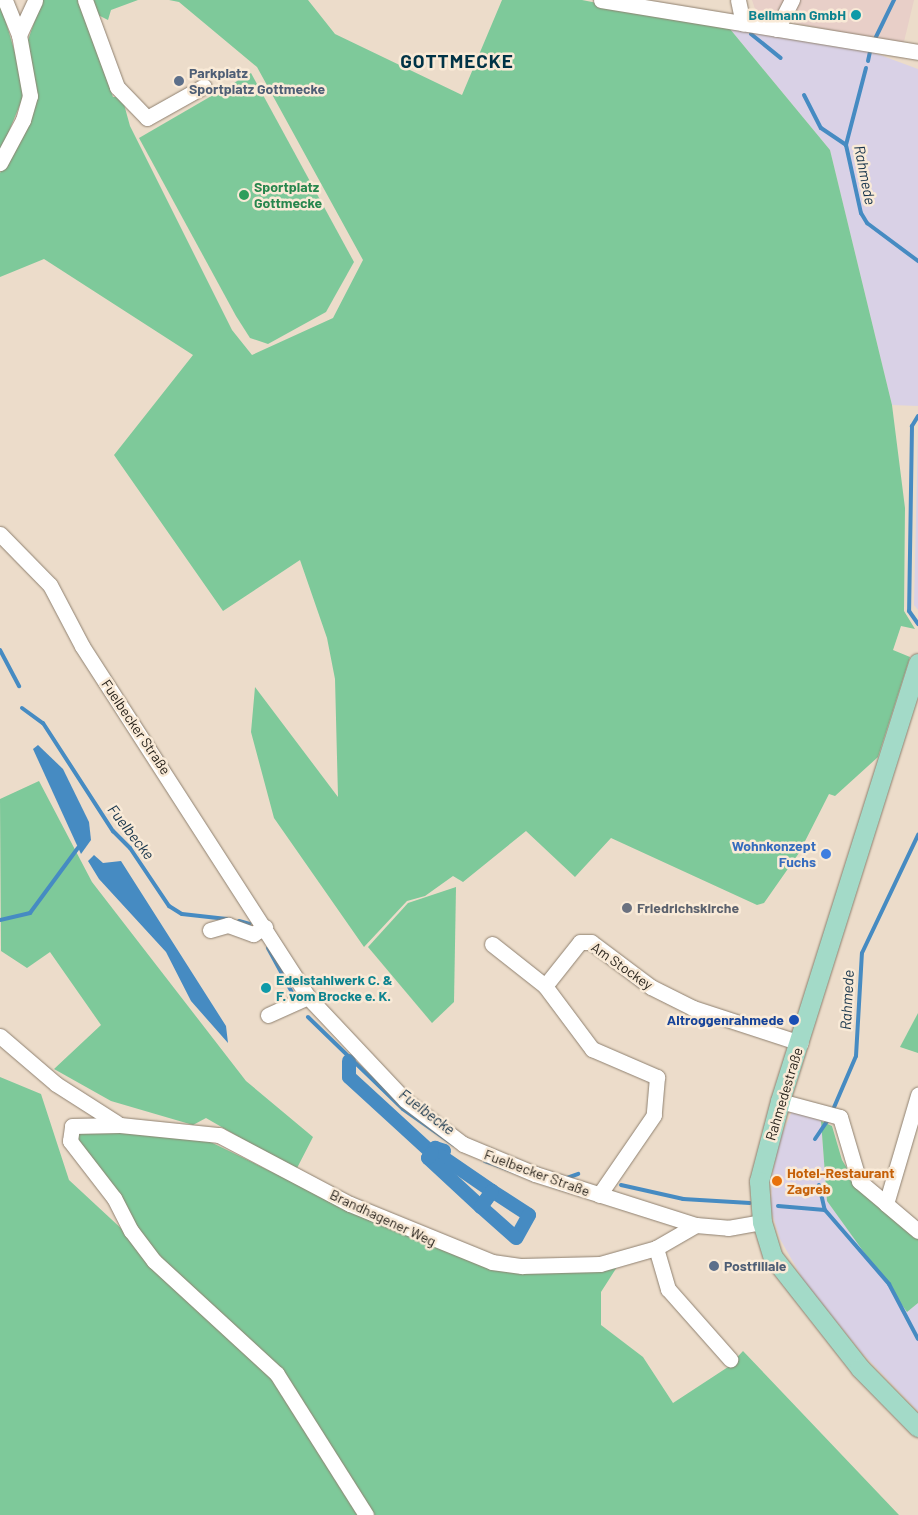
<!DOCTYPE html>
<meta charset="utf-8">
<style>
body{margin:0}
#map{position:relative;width:918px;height:1515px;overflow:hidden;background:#ecdcca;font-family:Barlow,sans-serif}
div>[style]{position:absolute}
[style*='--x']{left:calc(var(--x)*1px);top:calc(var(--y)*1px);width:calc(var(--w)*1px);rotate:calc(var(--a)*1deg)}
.commercial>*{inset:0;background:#e8cfc8}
.industrial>*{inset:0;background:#d9d1e6}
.green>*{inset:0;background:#7ec99a}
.water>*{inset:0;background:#468bc2}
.stream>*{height:4px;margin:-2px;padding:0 2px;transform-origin:2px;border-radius:2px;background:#468bc2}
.canal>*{height:14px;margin:-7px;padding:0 7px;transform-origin:7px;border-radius:7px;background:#468bc2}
.roads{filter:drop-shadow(0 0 1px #8f8170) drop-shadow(0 0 1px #8f8170)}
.minor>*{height:15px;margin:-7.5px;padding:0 7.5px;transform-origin:7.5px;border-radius:7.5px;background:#fff}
.major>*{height:19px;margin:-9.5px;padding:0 9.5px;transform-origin:9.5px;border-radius:9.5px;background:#a3dac8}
.dots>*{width:14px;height:14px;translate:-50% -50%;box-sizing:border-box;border:2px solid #f9ead7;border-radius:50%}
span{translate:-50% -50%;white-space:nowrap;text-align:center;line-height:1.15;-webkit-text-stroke:5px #f9ead7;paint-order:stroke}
.culture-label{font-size:14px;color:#0d838f;font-weight:700}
.right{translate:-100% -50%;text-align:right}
.left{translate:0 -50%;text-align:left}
.service-label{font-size:14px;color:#4e5e75;font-weight:700}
.leisure-label{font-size:14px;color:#27864d;font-weight:700}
.street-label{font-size:14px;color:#252019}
.shop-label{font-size:14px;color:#366cbe;font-weight:700}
.worship-label{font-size:14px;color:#5b616d;font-weight:700}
.transit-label{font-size:14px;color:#164399;font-weight:700}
.food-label{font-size:14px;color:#c56008;font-weight:700}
.water-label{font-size:15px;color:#15334a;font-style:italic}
.district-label{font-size:19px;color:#003346;font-weight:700;letter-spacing:1px}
</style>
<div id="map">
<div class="commercial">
<i style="clip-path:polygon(752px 0,914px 0,903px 46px,757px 15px)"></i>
</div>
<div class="industrial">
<i style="clip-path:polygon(730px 29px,872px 52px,918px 69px,918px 406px,892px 405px,830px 150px)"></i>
<i style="clip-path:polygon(918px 432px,918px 610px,914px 605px)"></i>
<i style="clip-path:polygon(793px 1109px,821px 1121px,827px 1201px,907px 1312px,918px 1303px,918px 1411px,862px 1353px,804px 1281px,780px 1239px,771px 1210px,772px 1177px,779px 1141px)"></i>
</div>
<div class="green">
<i style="clip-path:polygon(42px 0,79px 0,113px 97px,122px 97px,130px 126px,232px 330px,252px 355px,333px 318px,363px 260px,257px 67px,179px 2px,169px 0,308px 0,335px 34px,462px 95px,502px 0,582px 0,730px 29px,830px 150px,892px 405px,905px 508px,904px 611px,915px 629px,901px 626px,893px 650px,910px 657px,878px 757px,835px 796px,829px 794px,799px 853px,764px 903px,757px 905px,611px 838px,575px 877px,526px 831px,463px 882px,453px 876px,425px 896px,407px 901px,364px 947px,274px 818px,251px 732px,255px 687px,338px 797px,335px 679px,327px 638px,300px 560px,223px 611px,114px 455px,193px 355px,44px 259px,0 277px,0 173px,22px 137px,35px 93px,28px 40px)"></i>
<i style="clip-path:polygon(92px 0,138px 0,111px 10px,108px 20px,98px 15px)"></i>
<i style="clip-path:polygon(0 2px,26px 90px,0 153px)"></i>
<i style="clip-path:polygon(251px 73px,354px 262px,326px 312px,268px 344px,250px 338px,236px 316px,139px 138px)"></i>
<i style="clip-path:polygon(39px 781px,92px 882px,246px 1081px,313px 1137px,296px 1170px,206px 1118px,193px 1125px,111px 1101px,54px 1069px,101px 1025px,50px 952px,27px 968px,1px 951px,0 799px)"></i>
<i style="clip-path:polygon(456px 887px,454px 1002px,432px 1023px,368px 947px,408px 903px)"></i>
<i style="clip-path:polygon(918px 1013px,918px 1053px,900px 1047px)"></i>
<i style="clip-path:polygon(0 1077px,41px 1094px,69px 1180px,138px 1244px,74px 1136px,77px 1129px,196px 1135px,363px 1216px,483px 1264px,558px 1271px,617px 1267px,601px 1292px,601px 1325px,643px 1357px,673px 1403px,728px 1367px,743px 1351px,899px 1515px,0 1515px)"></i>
<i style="clip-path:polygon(821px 1121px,832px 1126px,842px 1160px,857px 1185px,918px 1237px,918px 1303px,907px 1312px,827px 1201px)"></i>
</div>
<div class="water">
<i style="clip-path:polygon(38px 745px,63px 769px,89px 822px,91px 840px,81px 854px,33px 749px)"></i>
<i style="clip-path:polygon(94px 855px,103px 863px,121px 861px,226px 1026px,228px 1043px,191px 1001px,166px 952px,99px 879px,88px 861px)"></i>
</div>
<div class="stream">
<i style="--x:751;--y:34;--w:38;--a:39"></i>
<i style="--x:874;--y:41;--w:46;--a:-64"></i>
<i style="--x:868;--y:61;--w:14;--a:-78"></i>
<i style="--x:866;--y:68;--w:80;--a:104.6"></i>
<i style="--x:846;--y:145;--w:70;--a:77.6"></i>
<i style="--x:861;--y:213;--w:12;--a:59"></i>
<i style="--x:867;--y:223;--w:64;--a:36.7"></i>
<i style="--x:804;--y:95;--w:37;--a:63"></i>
<i style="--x:821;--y:128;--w:30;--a:34"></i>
<i style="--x:918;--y:416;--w:12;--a:121"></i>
<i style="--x:912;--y:426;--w:185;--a:90.9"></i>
<i style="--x:909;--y:611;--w:16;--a:55"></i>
<i style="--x:0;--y:650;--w:41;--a:62.2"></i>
<i style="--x:22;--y:708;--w:26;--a:36"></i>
<i style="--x:43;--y:723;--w:129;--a:57.1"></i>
<i style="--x:113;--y:831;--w:24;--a:45"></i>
<i style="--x:130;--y:848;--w:70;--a:56.1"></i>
<i style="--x:169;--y:906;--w:15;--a:32"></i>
<i style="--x:182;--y:914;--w:45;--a:6.3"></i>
<i style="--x:0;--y:920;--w:31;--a:-13"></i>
<i style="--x:30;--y:913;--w:81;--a:-53.6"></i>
<i style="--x:239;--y:921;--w:11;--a:15"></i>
<i style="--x:268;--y:948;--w:55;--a:61.6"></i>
<i style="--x:308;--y:1017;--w:132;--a:44.1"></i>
<i style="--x:403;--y:1109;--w:62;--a:35.2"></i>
<i style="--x:832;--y:1112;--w:61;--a:-66.8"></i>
<i style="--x:856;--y:1056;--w:103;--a:-86.7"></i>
<i style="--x:862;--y:953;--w:131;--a:-64.6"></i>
<i style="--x:815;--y:1139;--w:25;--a:-56"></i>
<i style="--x:485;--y:1161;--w:76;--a:20.1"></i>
<i style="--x:567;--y:1178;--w:12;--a:-20"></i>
<i style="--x:621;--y:1185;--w:64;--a:12.7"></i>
<i style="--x:683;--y:1199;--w:67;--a:3.4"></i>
<i style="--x:819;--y:1185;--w:26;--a:77"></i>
<i style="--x:825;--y:1210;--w:98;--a:49.1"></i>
<i style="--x:889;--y:1284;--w:62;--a:62.2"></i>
<i style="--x:778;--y:1206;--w:47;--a:4.9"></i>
</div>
<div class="canal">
<i style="--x:349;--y:1061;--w:16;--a:90"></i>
<i style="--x:349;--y:1077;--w:113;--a:42.5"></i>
<i style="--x:432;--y:1153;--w:6;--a:-59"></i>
<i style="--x:435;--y:1148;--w:9;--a:18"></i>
<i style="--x:444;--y:1151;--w:6;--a:121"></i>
<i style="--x:441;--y:1156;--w:62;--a:34.5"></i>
<i style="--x:492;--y:1191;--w:19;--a:125"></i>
<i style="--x:481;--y:1207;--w:72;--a:-137.2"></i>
<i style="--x:428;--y:1158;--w:6;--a:-51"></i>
<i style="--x:492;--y:1191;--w:44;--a:33"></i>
<i style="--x:529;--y:1215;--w:26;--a:119"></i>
<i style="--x:516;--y:1238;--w:47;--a:-138.5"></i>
<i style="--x:481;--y:1207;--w:19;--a:-55"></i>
</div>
<div class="roads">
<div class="minor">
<i style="--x:85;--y:0;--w:93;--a:69.8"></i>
<i style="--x:117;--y:87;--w:43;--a:45.9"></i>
<i style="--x:147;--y:118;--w:65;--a:-29.3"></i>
<i style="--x:601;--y:0;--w:321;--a:9.3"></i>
<i style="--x:738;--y:0;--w:24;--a:78"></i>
<i style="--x:777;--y:29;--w:33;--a:-63"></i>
<i style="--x:19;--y:35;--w:38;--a:-65"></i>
<i style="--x:0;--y:163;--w:49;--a:-61.9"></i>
<i style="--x:23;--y:120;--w:25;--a:-74"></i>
<i style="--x:30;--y:96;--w:62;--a:-100.2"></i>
<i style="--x:19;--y:35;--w:38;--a:-112"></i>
<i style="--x:0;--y:534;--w:71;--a:45.6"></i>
<i style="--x:50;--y:585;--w:69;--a:62.3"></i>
<i style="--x:82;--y:646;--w:417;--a:57.2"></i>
<i style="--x:308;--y:997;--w:141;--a:46.7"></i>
<i style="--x:405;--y:1100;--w:73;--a:37.2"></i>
<i style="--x:463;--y:1144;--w:78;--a:22.6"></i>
<i style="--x:535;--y:1174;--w:169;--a:17.6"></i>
<i style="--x:696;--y:1225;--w:32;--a:5"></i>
<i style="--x:728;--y:1228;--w:35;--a:-10"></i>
<i style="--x:210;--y:930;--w:19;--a:-16"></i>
<i style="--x:228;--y:925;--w:27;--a:20"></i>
<i style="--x:253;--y:934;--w:14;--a:-30"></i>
<i style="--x:492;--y:944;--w:68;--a:38.4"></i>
<i style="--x:545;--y:986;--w:79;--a:53.3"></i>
<i style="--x:592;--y:1049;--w:71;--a:23.3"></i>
<i style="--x:657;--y:1077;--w:38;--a:95"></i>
<i style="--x:654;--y:1115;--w:97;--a:124.5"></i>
<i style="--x:545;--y:986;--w:56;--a:-51.5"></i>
<i style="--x:580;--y:942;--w:11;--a:0"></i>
<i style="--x:591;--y:942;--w:75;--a:36.9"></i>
<i style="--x:651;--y:987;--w:47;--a:26.6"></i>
<i style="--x:693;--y:1008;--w:113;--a:18.1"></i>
<i style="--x:268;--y:1015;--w:44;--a:-24.2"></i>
<i style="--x:0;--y:1036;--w:74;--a:40.6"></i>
<i style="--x:56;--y:1084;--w:72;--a:32.6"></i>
<i style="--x:780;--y:1101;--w:62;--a:14.9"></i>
<i style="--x:840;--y:1117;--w:67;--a:73.5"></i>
<i style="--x:859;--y:1181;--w:35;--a:40"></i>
<i style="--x:886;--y:1204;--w:114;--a:-73.6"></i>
<i style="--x:886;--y:1204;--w:42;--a:40.2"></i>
<i style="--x:656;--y:1248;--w:43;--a:73.7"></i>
<i style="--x:668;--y:1289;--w:94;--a:48.5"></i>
<i style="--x:366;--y:1515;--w:167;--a:-122.3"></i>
<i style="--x:277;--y:1374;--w:167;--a:-137.4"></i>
<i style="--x:154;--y:1261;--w:38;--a:-127"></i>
<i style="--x:131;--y:1231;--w:37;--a:-117"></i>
<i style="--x:114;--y:1198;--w:72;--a:-127.7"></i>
<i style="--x:70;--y:1141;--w:15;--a:-82"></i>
<i style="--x:72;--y:1126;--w:48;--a:-1.2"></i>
<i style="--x:120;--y:1125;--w:100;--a:5.8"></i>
<i style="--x:219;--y:1135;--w:148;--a:27.8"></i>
<i style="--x:350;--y:1204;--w:153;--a:22.2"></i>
<i style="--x:492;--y:1262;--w:30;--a:8"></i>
<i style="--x:522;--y:1266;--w:78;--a:-1.5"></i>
<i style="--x:600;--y:1264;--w:58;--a:-15.9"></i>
<i style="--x:656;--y:1248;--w:46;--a:-29.9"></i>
</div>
<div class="major">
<i style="--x:918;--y:663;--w:459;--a:107.5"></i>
<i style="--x:780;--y:1101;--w:83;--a:104.7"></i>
<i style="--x:759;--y:1181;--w:41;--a:85.8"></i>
<i style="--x:762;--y:1222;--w:37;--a:73"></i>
<i style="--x:773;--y:1257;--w:141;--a:51.9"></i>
<i style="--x:860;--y:1368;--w:83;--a:45.5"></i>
</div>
</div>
<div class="dots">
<i style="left:856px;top:15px;background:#0f9aa8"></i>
<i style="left:179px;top:81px;background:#5c6f8a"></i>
<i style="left:244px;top:195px;background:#2e9e5b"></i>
<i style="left:826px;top:854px;background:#3f7fe0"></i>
<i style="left:627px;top:908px;background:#6b7280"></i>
<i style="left:266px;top:988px;background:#0f9aa8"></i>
<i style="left:794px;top:1020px;background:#1a4fb4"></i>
<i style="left:777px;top:1181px;background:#e8710a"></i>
<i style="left:714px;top:1266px;background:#5c6f8a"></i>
</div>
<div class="culture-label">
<span class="right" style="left:846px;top:15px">Beilmann GmbH</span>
<span class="left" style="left:276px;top:988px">Edelstahlwerk C. &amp;<br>F. vom Brocke e. K.</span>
</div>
<div class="service-label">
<span class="left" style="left:189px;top:81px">Parkplatz<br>Sportplatz Gottmecke</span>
<span class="left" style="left:724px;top:1266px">Postfiliale</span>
</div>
<div class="leisure-label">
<span class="left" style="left:254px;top:195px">Sportplatz<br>Gottmecke</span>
</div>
<div class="street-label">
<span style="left:136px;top:727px;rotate:56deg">Fuelbecker Straße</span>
<span style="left:622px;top:966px;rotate:35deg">Am Stockey</span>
<span style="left:784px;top:1094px;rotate:-73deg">Rahmedestraße</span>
<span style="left:537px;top:1173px;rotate:20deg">Fuelbecker Straße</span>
<span style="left:383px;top:1218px;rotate:25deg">Brandhagener Weg</span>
</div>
<div class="shop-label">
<span class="right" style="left:816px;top:854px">Wohnkonzept<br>Fuchs</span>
</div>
<div class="worship-label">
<span class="left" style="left:637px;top:908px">Friedrichskirche</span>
</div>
<div class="transit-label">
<span class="right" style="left:784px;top:1020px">Altroggenrahmede</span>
</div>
<div class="food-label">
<span class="left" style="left:787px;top:1181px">Hotel-Restaurant<br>Zagreb</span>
</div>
<div class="water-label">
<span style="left:865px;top:175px;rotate:79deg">Rahmede</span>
<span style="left:131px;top:832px;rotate:52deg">Fuelbecke</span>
<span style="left:847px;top:1000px;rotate:-87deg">Rahmede</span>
<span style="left:427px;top:1112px;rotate:37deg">Fuelbecke</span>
</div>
<div class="district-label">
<span style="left:457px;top:61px">GOTTMECKE</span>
</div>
</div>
